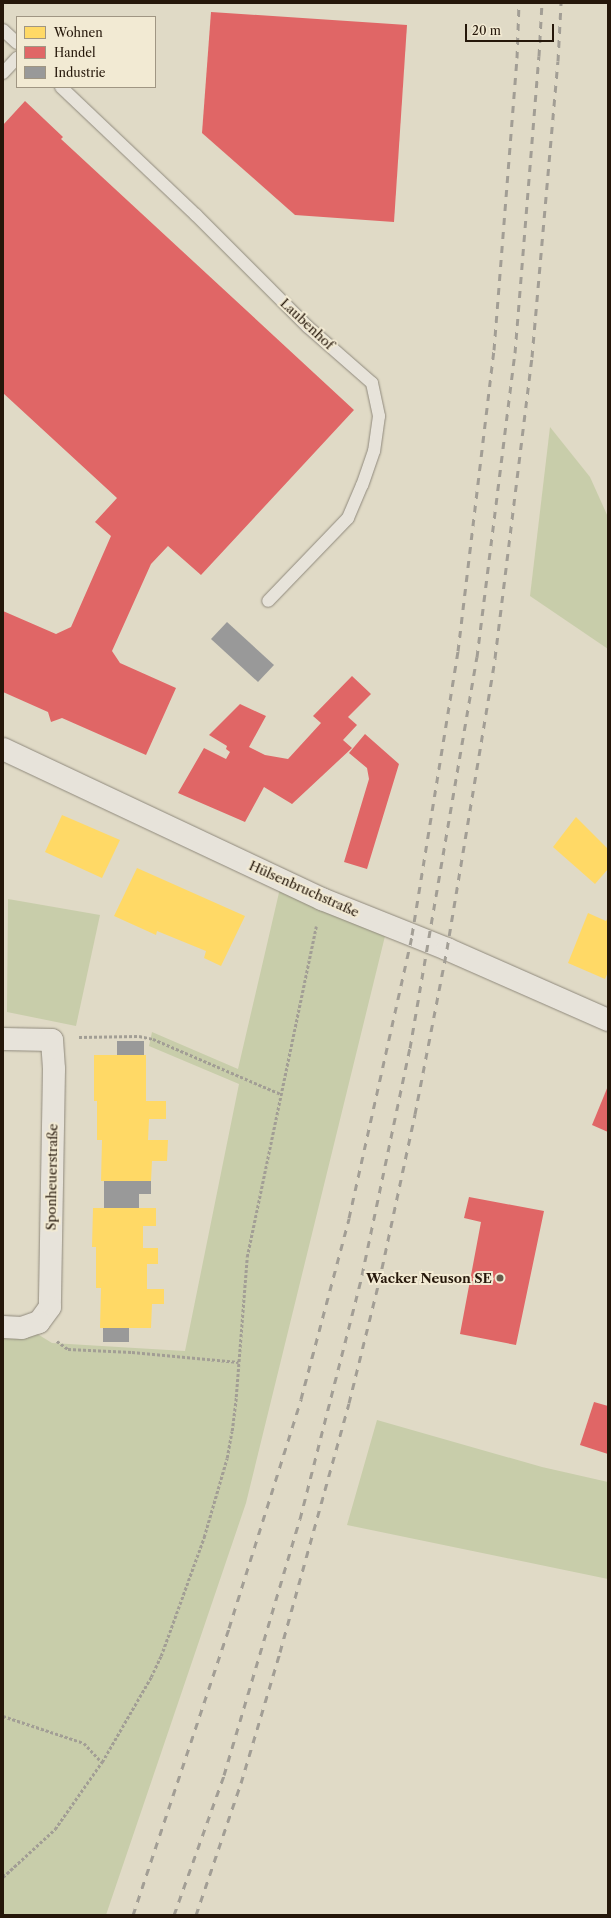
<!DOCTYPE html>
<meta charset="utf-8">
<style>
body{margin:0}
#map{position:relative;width:611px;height:1918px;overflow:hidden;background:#e0dac6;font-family:"Libre Caslon Text",serif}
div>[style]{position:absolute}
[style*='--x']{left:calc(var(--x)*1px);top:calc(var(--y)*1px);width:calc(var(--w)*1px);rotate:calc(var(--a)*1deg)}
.green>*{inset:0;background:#c8cdaa}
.homes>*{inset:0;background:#ffd966}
.shops>*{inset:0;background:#e06666}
.industry>*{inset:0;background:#999}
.path>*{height:2.5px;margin-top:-1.25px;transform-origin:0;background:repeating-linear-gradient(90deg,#a29e95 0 3px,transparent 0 5px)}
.roads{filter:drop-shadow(0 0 1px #8f897c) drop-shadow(0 0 1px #8f897c)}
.service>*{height:12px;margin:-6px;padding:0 6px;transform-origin:6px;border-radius:6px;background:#e7e3da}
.minor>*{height:22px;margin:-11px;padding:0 11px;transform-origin:11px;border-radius:11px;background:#e7e3da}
.rail>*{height:3px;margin-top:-1.5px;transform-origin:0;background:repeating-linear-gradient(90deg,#a29e95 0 7px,transparent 0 14px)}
.dots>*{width:11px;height:11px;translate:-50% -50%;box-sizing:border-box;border:2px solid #f2ead3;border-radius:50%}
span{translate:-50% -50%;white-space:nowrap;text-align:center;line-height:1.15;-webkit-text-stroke:4px #f2ead3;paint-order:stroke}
.street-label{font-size:13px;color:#25170a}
.poi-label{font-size:13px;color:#25170a;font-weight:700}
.right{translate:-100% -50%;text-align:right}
.frame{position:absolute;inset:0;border:4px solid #25170a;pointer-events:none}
.legend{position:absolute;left:16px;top:16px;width:140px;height:72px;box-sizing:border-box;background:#f2ead3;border:1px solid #a09683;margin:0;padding:5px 7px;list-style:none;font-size:12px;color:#25170a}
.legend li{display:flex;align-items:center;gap:8px;height:20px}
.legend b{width:20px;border:1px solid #a09683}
.scale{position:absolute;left:465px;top:24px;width:89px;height:18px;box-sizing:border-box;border:2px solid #25170a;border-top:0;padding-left:5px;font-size:12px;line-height:14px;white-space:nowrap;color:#25170a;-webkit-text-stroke:3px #f2ead3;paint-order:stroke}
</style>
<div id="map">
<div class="green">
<i style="clip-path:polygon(550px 427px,590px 477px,608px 517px,608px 649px,530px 596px)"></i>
<i style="clip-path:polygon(281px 884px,386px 932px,246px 1503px,106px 1915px,3px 1915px,3px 1329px,26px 1327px,52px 1343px,185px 1351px,239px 1084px,149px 1046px,152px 1032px,238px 1069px)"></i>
<i style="clip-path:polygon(8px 899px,100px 915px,76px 1026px,7px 1012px)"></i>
<i style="clip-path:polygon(377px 1420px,542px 1467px,608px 1482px,608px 1579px,347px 1525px)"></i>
</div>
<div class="homes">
<i style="clip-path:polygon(62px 815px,120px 840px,102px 878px,45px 852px)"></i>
<i style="clip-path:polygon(576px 817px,608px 849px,608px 869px,595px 884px,553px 847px)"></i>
<i style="clip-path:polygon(137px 868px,245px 916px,221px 966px,204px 958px,206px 951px,157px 931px,156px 935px,114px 916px)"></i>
<i style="clip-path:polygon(588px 913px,606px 921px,608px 917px,608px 972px,605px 979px,568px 963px)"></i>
<i style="clip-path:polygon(94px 1055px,146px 1055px,146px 1101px,166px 1101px,166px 1119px,149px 1119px,148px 1140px,168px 1140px,167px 1161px,152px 1161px,151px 1181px,101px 1181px,102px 1140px,97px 1140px,97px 1101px,94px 1101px)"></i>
<i style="clip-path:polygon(93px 1208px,156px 1208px,156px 1226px,143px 1226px,143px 1248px,158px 1248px,158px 1264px,147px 1264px,147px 1289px,164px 1289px,164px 1304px,152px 1304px,151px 1328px,100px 1328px,101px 1288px,96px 1288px,96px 1247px,92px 1247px)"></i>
</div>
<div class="shops">
<i style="clip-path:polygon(211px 12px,407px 25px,394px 222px,295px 215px,202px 133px)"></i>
<i style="clip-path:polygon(25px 101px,63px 137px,61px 139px,354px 410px,201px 575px,168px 546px,151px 564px,112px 651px,120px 663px,176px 688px,146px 755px,62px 718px,51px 722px,48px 712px,3px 692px,3px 611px,56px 634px,71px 627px,111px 536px,95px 522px,117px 498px,3px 393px,3px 125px)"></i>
<i style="clip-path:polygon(352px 676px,371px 694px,348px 717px,357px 725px,343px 740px,352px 748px,292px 804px,264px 787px,245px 822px,178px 793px,204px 748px,226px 759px,230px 752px,226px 749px,227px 746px,209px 735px,240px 704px,266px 716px,249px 747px,265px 755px,288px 759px,321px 723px,313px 716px)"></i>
<i style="clip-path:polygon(365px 734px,399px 764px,367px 869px,344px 862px,369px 779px,367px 768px,349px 753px)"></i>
<i style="clip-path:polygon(608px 1086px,608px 1132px,592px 1125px)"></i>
<i style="clip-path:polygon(469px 1197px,544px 1211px,516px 1345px,460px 1334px,481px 1222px,464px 1218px)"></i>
<i style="clip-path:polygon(594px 1402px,608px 1406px,608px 1454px,580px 1445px)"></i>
</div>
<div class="industry">
<i style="clip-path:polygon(227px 622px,274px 665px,258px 682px,211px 639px)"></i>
<i style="clip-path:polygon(117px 1041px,144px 1041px,144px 1055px,117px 1055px)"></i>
<i style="clip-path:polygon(104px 1181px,151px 1181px,151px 1194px,139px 1194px,139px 1208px,104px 1208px)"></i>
<i style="clip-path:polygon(103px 1328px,129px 1328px,129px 1342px,103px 1342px)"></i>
</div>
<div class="path">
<i style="--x:79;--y:1037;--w:60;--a:-1"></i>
<i style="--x:139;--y:1036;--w:14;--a:12"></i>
<i style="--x:153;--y:1039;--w:139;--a:23.3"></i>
<i style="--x:57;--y:1341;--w:14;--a:36"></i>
<i style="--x:68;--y:1349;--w:64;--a:2.7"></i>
<i style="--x:132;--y:1352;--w:107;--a:5.3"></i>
<i style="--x:3;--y:1716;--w:85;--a:18.4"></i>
<i style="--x:84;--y:1743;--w:26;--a:47"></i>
<i style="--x:3;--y:1877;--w:71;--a:-42.7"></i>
<i style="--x:55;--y:1829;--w:82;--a:-55"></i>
<i style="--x:102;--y:1762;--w:98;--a:-60"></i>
<i style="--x:151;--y:1677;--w:23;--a:-65"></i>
<i style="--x:161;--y:1656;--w:127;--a:-70.1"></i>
<i style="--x:204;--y:1537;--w:82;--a:-73.8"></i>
<i style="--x:227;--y:1458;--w:27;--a:-80"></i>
<i style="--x:232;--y:1431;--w:34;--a:-83"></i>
<i style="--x:236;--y:1397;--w:140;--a:-85.5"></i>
<i style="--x:247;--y:1257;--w:338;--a:-78.2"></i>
</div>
<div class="roads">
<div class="service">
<i style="--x:3;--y:30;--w:19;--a:43"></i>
<i style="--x:3;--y:73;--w:21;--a:-47"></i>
<i style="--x:61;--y:87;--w:186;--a:43.5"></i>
<i style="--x:196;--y:215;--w:158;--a:45"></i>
<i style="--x:308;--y:327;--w:85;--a:41.2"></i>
<i style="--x:372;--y:383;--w:34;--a:78"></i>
<i style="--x:379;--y:416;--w:35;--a:98"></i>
<i style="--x:374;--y:451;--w:36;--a:109"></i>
<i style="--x:362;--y:485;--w:36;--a:113"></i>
<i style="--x:348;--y:518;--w:115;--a:133.9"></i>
</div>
<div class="minor">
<i style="--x:3;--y:749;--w:353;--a:25.2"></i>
<i style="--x:322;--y:899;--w:135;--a:21.8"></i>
<i style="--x:447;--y:949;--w:176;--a:23.8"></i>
<i style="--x:3;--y:1039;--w:49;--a:1.2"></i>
<i style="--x:52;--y:1040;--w:29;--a:86"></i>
<i style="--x:54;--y:1069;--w:238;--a:91"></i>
<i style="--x:50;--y:1307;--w:19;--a:126"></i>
<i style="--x:39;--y:1322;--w:18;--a:161"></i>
<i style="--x:22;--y:1328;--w:19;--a:-177"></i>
</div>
</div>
<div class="rail">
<i style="--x:133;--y:1915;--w:303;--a:-71.5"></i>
<i style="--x:229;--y:1628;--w:240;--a:-72.5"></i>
<i style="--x:301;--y:1399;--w:187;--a:-75.1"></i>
<i style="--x:349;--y:1218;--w:290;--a:-77.4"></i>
<i style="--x:412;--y:935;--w:288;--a:-80.8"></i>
<i style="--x:458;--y:651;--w:303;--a:-83.2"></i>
<i style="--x:494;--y:350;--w:293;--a:-85.5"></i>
<i style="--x:517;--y:58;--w:55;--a:-87.9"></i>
<i style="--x:174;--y:1915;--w:149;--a:-70.3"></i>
<i style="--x:224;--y:1775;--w:267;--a:-73.5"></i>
<i style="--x:300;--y:1519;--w:252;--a:-75.7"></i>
<i style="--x:362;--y:1275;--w:232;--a:-78.1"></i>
<i style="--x:410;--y:1048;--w:397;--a:-80.3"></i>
<i style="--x:477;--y:657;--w:306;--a:-82.9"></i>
<i style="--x:515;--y:353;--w:298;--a:-85.4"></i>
<i style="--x:539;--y:56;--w:53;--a:-86.8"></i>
<i style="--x:196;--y:1915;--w:139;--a:-71.2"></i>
<i style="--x:241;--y:1783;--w:137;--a:-73.4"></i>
<i style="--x:280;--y:1652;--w:258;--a:-74.5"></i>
<i style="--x:349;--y:1403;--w:125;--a:-76.1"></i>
<i style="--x:379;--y:1282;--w:172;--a:-77.9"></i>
<i style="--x:415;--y:1114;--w:168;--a:-79"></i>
<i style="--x:447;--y:949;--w:295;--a:-80.6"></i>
<i style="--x:495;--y:658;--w:303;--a:-83"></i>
<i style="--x:532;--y:357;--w:297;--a:-85"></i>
<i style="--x:558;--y:61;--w:58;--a:-87"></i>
</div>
<div class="dots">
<i style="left:500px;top:1278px;background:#665b4c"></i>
</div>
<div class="street-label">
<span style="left:307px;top:324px;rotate:43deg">Laubenhof</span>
<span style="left:304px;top:889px;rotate:24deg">Hülsenbruchstraße</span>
<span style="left:52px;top:1177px;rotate:-89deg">Sponheuerstraße</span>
</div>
<div class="poi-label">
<span class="right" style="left:492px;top:1278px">Wacker Neuson SE</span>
</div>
<div class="frame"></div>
<ul class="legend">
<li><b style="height:11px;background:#ffd966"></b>Wohnen</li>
<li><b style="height:11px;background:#e06666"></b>Handel</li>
<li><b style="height:11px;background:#999"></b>Industrie</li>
</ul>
<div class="scale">20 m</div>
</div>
